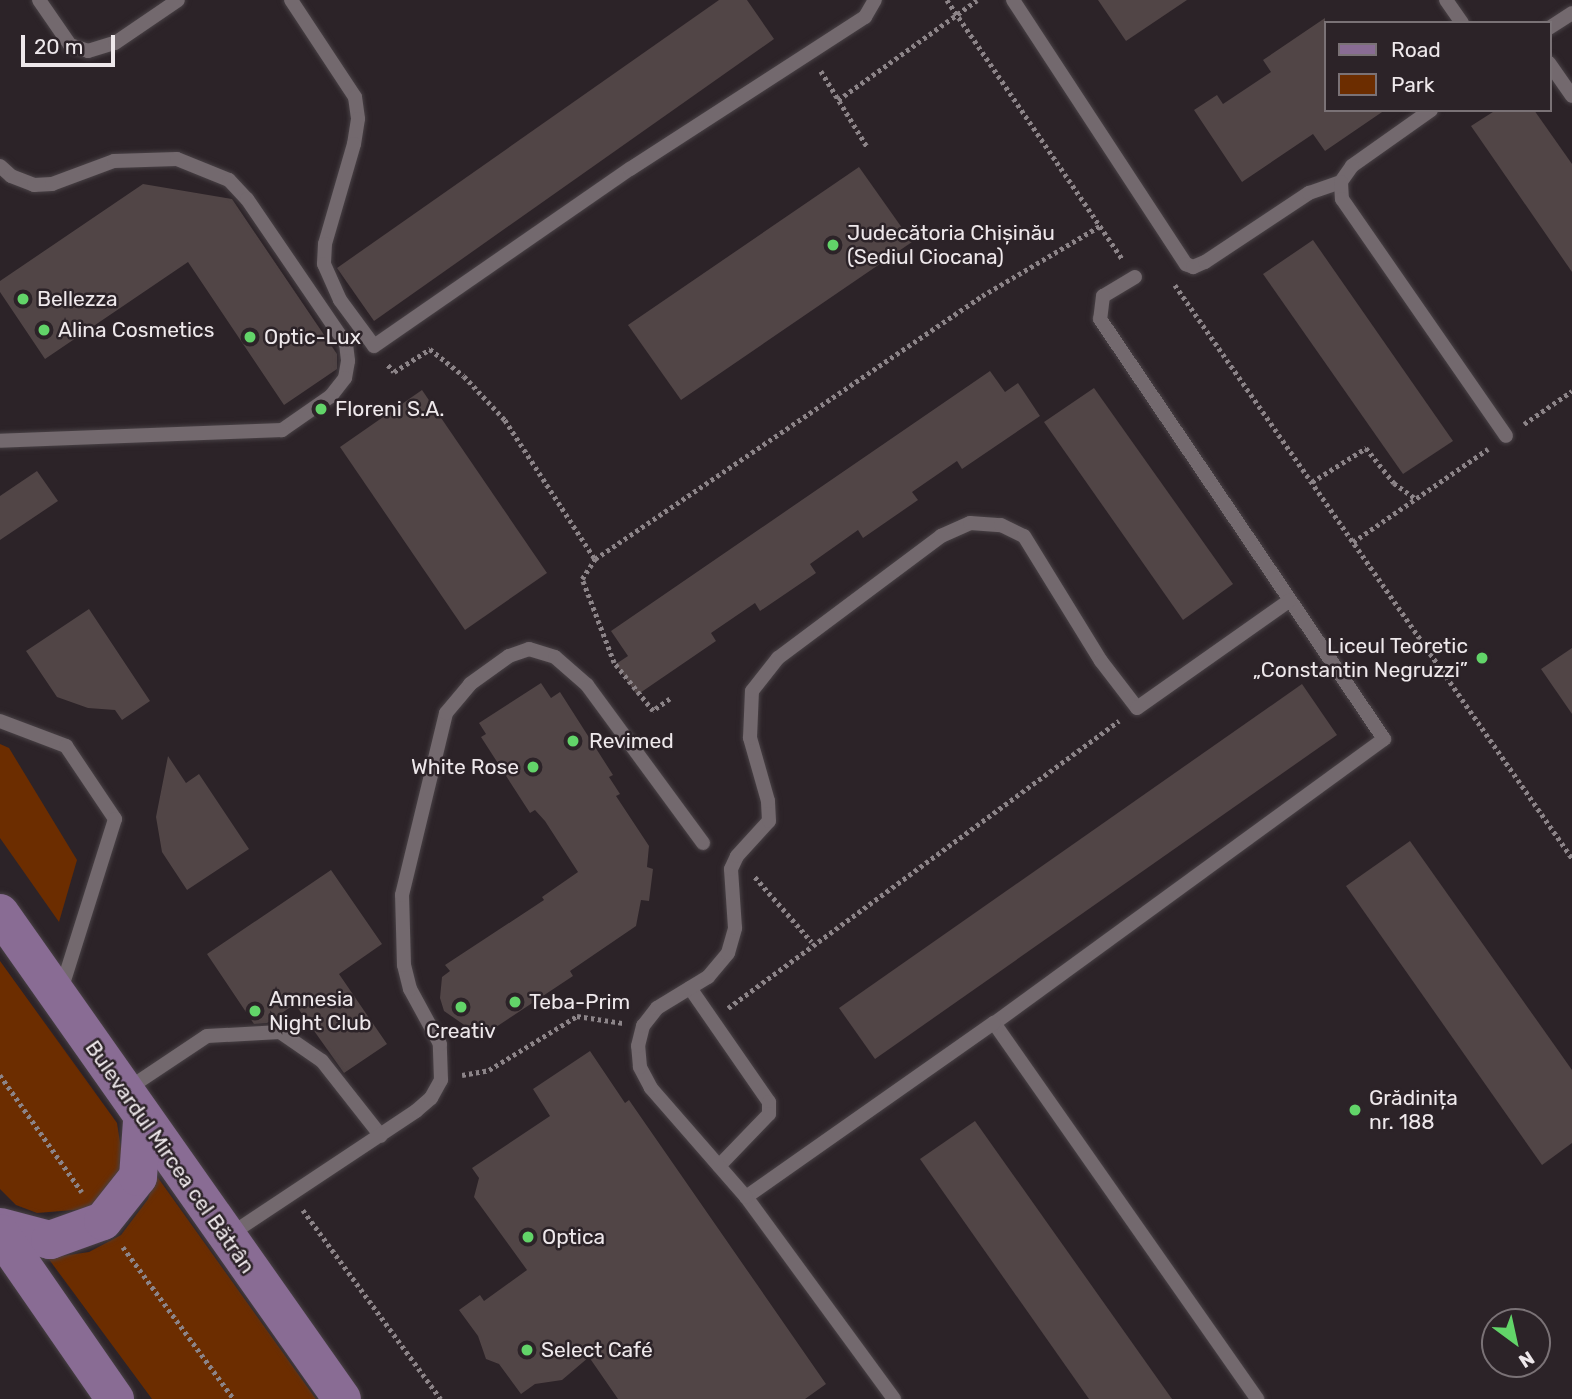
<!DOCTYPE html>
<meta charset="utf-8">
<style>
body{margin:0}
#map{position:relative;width:1572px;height:1399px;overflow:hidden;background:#2c2328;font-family:Rubik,sans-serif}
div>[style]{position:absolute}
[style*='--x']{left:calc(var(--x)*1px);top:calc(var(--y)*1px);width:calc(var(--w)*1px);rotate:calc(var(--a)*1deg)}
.green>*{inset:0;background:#6c2d00}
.building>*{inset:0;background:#514546}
.path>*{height:4.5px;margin-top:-2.25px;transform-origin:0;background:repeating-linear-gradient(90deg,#8c8488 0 3.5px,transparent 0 7px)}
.roads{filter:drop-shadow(0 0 2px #484145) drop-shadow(0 0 2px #484145)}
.service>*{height:14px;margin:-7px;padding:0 7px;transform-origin:7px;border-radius:7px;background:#73696e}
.primary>*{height:38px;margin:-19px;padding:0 19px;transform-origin:19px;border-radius:19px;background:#896c94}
.dots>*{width:19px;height:19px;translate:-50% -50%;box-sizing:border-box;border:4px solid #2c2328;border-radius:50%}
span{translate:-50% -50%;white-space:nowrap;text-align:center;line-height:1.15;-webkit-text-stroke:5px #2c2328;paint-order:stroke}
.poi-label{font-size:21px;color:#eee8eb}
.left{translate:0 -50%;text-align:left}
.right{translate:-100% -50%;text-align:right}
.street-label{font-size:21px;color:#eee8eb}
.legend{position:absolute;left:1324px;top:21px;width:228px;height:91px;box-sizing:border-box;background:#2c2328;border:2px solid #7a7276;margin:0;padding:9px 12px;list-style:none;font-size:21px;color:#eee8eb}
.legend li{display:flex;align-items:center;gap:14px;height:35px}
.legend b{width:35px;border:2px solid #7a7276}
.north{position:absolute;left:1481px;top:1308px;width:70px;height:70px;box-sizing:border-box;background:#2c2328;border:2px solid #7a7276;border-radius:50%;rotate:147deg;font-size:19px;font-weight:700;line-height:28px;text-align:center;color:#eee8eb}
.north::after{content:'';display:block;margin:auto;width:24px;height:32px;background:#62d469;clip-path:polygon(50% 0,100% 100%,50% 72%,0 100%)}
.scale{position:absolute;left:21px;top:35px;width:94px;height:32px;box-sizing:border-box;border:4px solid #eee8eb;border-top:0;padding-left:9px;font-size:21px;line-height:24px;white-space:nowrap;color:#eee8eb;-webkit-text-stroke:5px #2c2328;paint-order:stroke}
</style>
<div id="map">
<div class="green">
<i style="clip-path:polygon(0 744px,9px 748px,77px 860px,59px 922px,0 838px)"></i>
<i style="clip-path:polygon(0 961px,117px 1123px,122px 1155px,119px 1174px,104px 1195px,86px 1209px,37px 1213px,16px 1205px,0 1189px)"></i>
<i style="clip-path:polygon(156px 1175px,316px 1399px,152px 1399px,48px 1258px,89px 1252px,121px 1235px,148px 1199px)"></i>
</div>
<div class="building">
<i style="clip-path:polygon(719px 0,747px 0,774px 39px,374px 321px,337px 268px)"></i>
<i style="clip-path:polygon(1098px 0,1187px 0,1126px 41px)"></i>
<i style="clip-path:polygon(1325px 18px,1325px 110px,1385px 110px,1325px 151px,1313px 134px,1242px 182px,1194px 110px,1217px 95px,1223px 104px,1271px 72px,1263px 60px)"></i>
<i style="clip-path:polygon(1496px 110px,1534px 110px,1572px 164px,1572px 272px,1471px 126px)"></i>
<i style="clip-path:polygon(859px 167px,912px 242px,681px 400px,628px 325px)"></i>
<i style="clip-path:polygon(143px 184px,232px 199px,337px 354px,337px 369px,284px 405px,188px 262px,45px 359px,0 292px,0 281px)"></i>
<i style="clip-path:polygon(1313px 240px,1453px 441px,1403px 474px,1263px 274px)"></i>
<i style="clip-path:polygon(990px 371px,1005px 392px,1018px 383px,1040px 416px,962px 469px,957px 461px,912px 492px,918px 500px,863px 538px,858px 530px,810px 564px,816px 573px,760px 611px,755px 603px,711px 633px,716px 641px,637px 695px,616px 664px,628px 656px,611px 631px)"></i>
<i style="clip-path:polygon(1094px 388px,1233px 584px,1183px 620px,1044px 422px)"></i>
<i style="clip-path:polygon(422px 390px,547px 573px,465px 630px,340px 447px)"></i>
<i style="clip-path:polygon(37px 471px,58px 501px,0 540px,0 496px)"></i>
<i style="clip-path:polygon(89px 609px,150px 701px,122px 720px,115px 710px,88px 708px,57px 697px,26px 651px)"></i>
<i style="clip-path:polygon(1572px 648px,1572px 714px,1541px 669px)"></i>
<i style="clip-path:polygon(541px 683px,551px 698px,560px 692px,613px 775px,609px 777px,620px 794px,616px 796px,649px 846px,647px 867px,653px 869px,649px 901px,641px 900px,636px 926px,570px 971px,573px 976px,490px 1031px,484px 1023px,473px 1031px,444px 1011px,440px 998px,442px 977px,450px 971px,445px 965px,544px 900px,542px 897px,578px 872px,545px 821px,535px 810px,530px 813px,481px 737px,486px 734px,479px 723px)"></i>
<i style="clip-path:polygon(1302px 684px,1337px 735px,875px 1059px,839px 1008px)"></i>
<i style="clip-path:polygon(168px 756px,186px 783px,199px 774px,249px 849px,187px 890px,162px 852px,156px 817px)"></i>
<i style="clip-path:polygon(1410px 841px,1572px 1070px,1572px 1143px,1542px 1165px,1346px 886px)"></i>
<i style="clip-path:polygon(331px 870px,382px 944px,339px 974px,387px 1044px,344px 1073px,295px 1004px,267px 1023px,254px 1024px,207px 954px)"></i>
<i style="clip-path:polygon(590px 1051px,625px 1103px,629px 1100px,826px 1384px,805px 1399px,618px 1399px,589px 1357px,562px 1380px,535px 1384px,521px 1394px,499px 1364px,486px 1359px,478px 1336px,459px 1310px,480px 1295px,484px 1301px,527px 1270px,474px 1197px,479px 1178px,472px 1168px,550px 1116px,533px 1089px)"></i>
<i style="clip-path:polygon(975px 1121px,1172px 1399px,1089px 1399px,920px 1159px)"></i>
</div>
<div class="path">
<i style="--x:947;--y:0;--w:314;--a:55.9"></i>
<i style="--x:821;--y:71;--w:90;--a:58.6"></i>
<i style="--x:838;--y:100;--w:171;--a:-35.7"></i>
<i style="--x:1175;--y:285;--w:697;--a:55.28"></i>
<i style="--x:388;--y:365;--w:9;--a:49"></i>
<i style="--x:394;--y:372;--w:43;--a:-32.6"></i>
<i style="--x:430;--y:349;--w:43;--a:38.5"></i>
<i style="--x:464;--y:376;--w:60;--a:47"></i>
<i style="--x:505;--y:420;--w:166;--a:57.1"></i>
<i style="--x:1524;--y:424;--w:58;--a:-34.5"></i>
<i style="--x:1312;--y:482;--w:64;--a:-32.2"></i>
<i style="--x:1366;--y:448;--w:45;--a:51.3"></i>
<i style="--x:1394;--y:483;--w:27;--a:36"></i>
<i style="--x:1353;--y:542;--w:164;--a:-34.6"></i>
<i style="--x:670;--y:699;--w:21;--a:145"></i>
<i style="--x:653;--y:711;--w:62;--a:-129.1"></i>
<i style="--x:614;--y:663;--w:90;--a:-110.9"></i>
<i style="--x:582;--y:579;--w:24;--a:-57"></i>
<i style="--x:595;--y:559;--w:468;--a:-34.2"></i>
<i style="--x:982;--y:296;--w:137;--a:-30.7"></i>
<i style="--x:755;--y:877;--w:86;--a:48.8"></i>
<i style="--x:728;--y:1008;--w:485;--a:-36.3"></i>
<i style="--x:0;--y:1075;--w:143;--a:55"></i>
<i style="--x:462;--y:1075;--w:27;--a:-10"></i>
<i style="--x:489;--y:1070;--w:103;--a:-31.5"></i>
<i style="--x:577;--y:1016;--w:47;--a:8.7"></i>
<i style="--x:303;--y:1210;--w:234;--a:53.9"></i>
<i style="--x:123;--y:1247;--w:188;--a:53.9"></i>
</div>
<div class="roads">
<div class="service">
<i style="--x:39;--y:0;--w:55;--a:55.4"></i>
<i style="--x:70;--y:45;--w:19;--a:18"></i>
<i style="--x:88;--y:51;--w:28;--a:-17"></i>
<i style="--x:115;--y:43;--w:76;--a:-34.3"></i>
<i style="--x:291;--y:0;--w:116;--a:56.6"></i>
<i style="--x:355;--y:97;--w:22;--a:82"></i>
<i style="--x:358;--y:119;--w:25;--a:99"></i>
<i style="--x:354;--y:144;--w:104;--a:106.2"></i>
<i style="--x:325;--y:244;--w:20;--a:93"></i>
<i style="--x:324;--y:264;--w:39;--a:66"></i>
<i style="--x:340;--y:300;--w:57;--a:53.5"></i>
<i style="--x:374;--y:346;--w:311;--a:-34.7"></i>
<i style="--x:630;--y:169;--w:280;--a:-32.9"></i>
<i style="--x:865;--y:17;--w:20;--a:-60"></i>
<i style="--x:1013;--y:0;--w:316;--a:56.8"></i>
<i style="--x:1186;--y:264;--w:8;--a:23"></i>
<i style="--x:1193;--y:267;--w:13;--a:-23"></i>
<i style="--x:1205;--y:262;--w:125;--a:-33.6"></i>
<i style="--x:1309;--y:193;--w:34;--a:-19"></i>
<i style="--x:1446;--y:0;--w:28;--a:55"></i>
<i style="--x:1549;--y:28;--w:27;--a:-33"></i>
<i style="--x:1549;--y:63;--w:40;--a:55.1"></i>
<i style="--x:1431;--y:110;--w:97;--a:144.7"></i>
<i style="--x:1352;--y:166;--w:19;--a:125"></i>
<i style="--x:1341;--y:182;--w:17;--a:87"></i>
<i style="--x:1342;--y:199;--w:288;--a:55.3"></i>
<i style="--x:0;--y:166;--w:15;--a:42"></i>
<i style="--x:11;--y:176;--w:25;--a:21"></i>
<i style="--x:34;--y:185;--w:18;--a:-3"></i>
<i style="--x:52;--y:184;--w:66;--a:-20.4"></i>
<i style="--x:114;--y:161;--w:63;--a:-1.8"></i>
<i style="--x:177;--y:159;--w:56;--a:22"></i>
<i style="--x:229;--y:180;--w:26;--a:47"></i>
<i style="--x:247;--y:199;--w:176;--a:55.7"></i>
<i style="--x:346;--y:344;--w:17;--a:83"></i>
<i style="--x:348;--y:361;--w:17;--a:100"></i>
<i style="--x:345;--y:378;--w:23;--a:128"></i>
<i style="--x:331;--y:396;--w:60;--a:145.2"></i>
<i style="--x:282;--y:430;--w:282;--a:177.8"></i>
<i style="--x:1135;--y:277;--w:37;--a:149"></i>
<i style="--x:1103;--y:296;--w:23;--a:97"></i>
<i style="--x:1100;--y:319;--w:507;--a:55.93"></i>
<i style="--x:1384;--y:739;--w:482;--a:143.9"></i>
<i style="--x:994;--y:1023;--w:459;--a:55"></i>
<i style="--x:0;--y:721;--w:71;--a:20.7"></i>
<i style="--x:66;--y:746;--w:88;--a:56.1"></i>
<i style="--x:115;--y:819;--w:179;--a:107.5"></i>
<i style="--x:690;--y:988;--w:139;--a:55.3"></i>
<i style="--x:769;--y:1102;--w:12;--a:90"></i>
<i style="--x:769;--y:1114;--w:72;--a:133.9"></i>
<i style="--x:126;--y:1090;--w:97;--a:-33.7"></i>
<i style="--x:207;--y:1036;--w:73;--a:-3.1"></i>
<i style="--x:280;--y:1032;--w:51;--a:34.6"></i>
<i style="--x:322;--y:1061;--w:95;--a:51.8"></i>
<i style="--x:746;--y:1197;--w:303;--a:-35.1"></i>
<i style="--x:228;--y:1236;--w:226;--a:-33.6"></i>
<i style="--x:416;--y:1111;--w:20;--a:-41"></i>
<i style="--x:431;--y:1098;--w:21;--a:-61"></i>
<i style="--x:441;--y:1080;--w:36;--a:-92"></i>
<i style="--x:440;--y:1044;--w:63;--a:-118.6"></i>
<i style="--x:410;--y:989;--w:25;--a:-104"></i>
<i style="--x:404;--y:965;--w:70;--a:-91.6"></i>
<i style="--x:402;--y:895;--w:187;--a:-76.4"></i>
<i style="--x:446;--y:713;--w:38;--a:-50"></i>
<i style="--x:470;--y:684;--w:48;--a:-35.7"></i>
<i style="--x:509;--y:656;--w:21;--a:-19"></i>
<i style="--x:529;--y:649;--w:27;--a:17"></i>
<i style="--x:555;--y:657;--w:43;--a:41.2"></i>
<i style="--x:587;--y:685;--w:196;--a:53.7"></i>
<i style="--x:894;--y:1399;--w:250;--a:-126.2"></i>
<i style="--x:746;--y:1197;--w:145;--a:-131.1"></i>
<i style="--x:651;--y:1088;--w:24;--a:-118"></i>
<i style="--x:640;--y:1067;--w:21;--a:-95"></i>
<i style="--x:638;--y:1046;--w:21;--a:-76"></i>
<i style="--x:643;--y:1026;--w:23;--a:-52"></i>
<i style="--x:657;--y:1008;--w:60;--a:-31.3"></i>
<i style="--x:708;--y:977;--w:31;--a:-50"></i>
<i style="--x:728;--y:953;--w:26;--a:-74"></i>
<i style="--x:735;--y:928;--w:59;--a:-93.9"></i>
<i style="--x:731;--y:869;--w:14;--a:-65"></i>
<i style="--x:737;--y:856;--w:47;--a:-47.6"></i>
<i style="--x:769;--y:821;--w:20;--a:-93"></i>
<i style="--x:768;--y:801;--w:66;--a:-105.9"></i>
<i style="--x:750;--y:738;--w:47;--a:-87.6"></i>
<i style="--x:752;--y:691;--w:42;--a:-51.8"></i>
<i style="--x:778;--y:658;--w:204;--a:-36.8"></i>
<i style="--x:941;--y:536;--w:32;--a:-24"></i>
<i style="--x:970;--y:523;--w:31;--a:4"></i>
<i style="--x:1001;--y:525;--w:25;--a:26"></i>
<i style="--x:1024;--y:536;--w:147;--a:58.4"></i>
<i style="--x:1101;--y:661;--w:59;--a:52.5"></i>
<i style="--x:1137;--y:708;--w:187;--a:-35.2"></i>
</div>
<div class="primary">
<i style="--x:0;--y:913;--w:594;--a:54.87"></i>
<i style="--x:0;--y:1227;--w:52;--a:14.6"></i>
<i style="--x:50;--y:1240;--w:56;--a:-19.7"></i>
<i style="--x:103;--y:1221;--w:56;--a:-51.5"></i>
<i style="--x:138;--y:1177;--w:56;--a:-85.9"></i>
<i style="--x:0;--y:1233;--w:202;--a:55.3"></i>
</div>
</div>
<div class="dots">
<i style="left:833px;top:245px;background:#62d469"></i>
<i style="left:23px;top:299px;background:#62d469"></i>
<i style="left:44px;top:330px;background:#62d469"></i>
<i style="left:250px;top:337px;background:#62d469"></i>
<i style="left:321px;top:409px;background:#62d469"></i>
<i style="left:1482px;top:658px;background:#62d469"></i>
<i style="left:573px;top:741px;background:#62d469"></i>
<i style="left:533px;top:767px;background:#62d469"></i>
<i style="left:515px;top:1002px;background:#62d469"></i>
<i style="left:461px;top:1007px;background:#62d469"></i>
<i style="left:255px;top:1011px;background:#62d469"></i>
<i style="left:1355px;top:1110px;background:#62d469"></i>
<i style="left:528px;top:1237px;background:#62d469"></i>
<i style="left:527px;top:1350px;background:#62d469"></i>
</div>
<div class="poi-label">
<span class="left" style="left:847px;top:245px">Judecătoria Chișinău<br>(Sediul Ciocana)</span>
<span class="left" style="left:37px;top:299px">Bellezza</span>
<span class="left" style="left:58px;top:330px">Alina Cosmetics</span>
<span class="left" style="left:264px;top:337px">Optic-Lux</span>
<span class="left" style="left:335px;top:409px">Floreni S.A.</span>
<span class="right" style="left:1468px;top:658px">Liceul Teoretic<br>„Constantin Negruzzi”</span>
<span class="left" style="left:589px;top:741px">Revimed</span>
<span class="right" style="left:519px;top:767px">White Rose</span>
<span class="left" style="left:269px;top:1011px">Amnesia<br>Night Club</span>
<span class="left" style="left:529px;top:1002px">Teba-Prim</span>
<span style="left:461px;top:1031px">Creativ</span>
<span class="left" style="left:1369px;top:1110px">Grădinița<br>nr. 188</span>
<span class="left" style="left:542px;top:1237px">Optica</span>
<span class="left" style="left:541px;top:1350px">Select Café</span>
</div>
<div class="street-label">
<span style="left:170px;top:1157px;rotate:55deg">Bulevardul Mircea cel Bătrân</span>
</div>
<ul class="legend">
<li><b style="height:9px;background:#896c94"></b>Road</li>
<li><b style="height:19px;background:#6c2d00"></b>Park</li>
</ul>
<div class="north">N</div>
<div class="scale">20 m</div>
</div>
